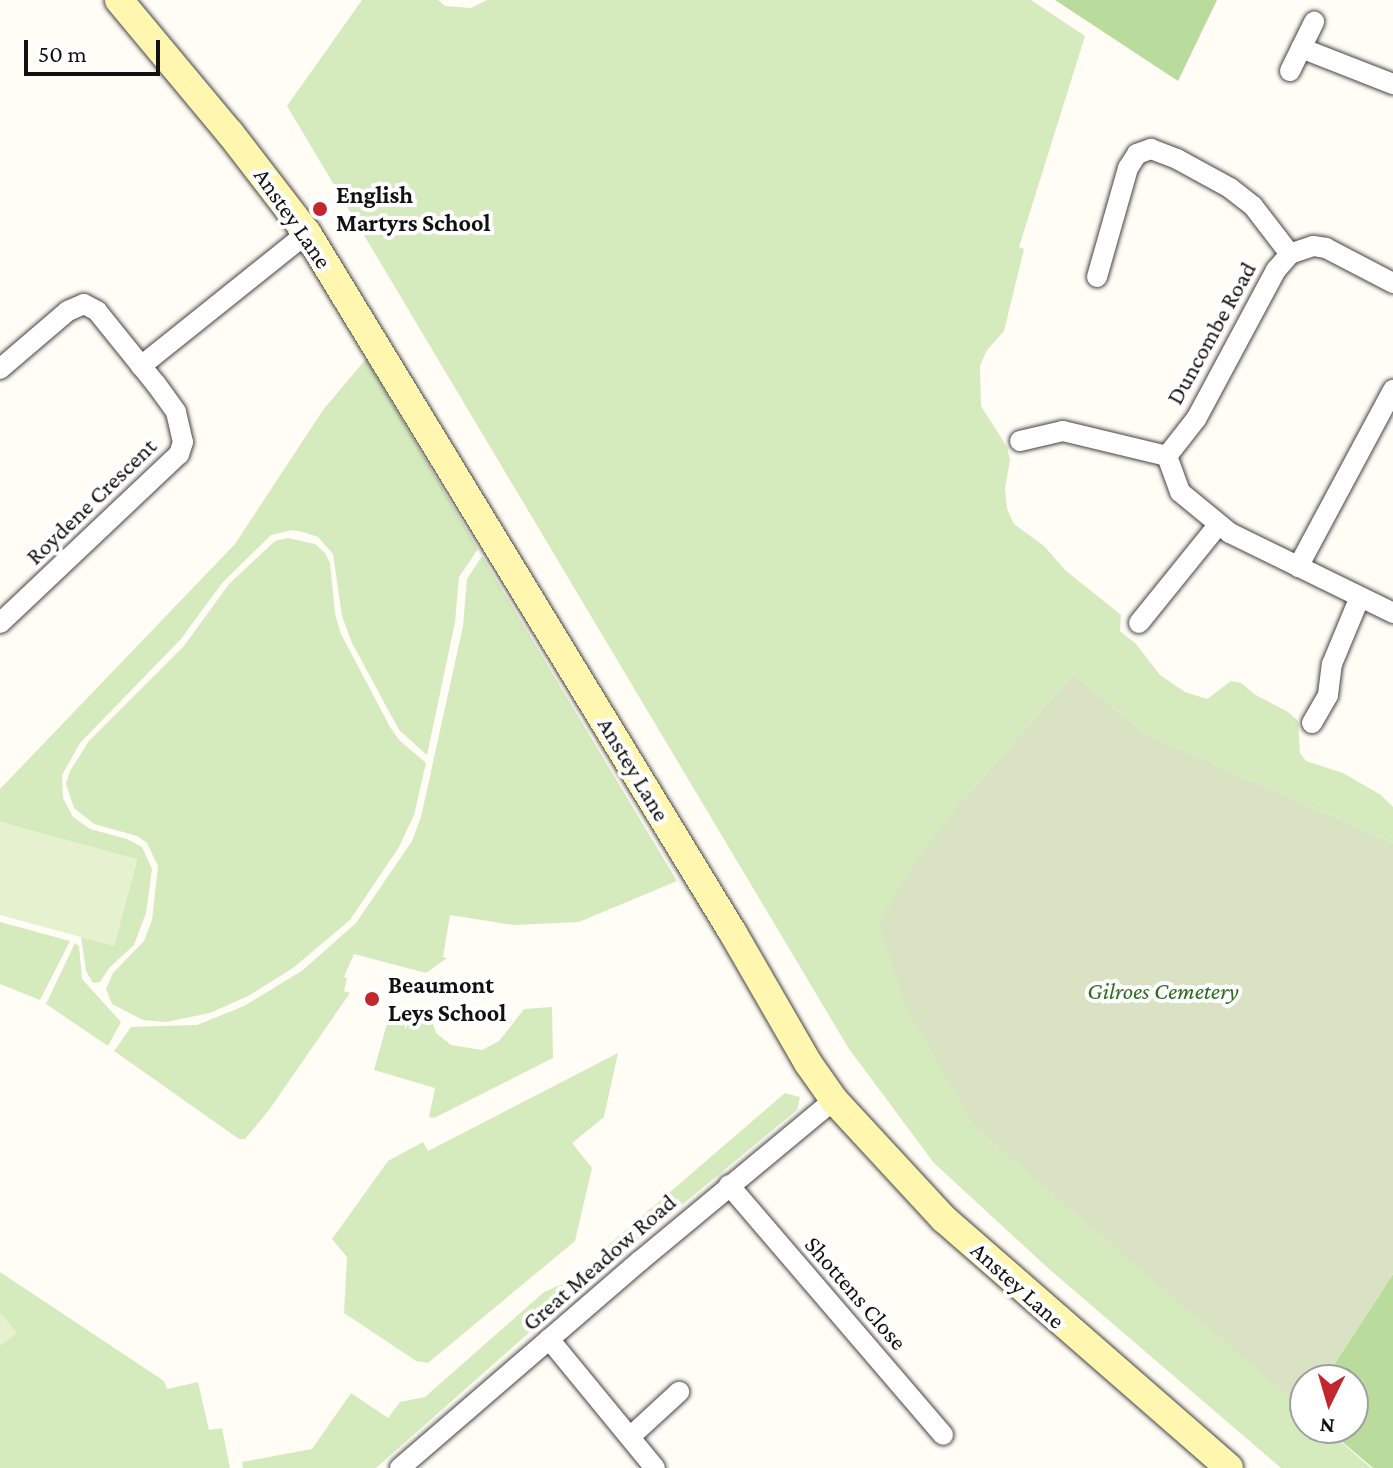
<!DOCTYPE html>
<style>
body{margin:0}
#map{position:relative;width:1393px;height:1468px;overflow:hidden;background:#fffdf5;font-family:"Crimson Pro",serif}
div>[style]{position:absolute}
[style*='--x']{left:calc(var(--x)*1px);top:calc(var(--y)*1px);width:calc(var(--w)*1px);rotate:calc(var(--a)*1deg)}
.green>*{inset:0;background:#d5ebbd}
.forest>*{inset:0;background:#b9dc9c}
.cemetery>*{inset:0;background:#d9e3c4}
.pitch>*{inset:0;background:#e6f2cf}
.roads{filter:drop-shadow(0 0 2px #444) drop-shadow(0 0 2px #444)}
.minor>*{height:20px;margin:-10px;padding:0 10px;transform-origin:10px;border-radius:10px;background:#fff}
.secondary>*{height:28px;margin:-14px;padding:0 14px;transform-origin:14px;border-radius:14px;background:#fff6b0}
.dots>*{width:22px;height:22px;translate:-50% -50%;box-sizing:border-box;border:4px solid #fff;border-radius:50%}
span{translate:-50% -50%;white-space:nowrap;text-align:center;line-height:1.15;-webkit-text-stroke:8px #fff;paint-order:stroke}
.poi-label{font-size:24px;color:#111;font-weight:700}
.left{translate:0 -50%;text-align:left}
.street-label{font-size:24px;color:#111}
.park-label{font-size:24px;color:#2f6b1f;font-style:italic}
.north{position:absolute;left:1289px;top:1364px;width:80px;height:80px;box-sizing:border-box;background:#fff;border:2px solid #a0a0a0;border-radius:50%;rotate:185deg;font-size:22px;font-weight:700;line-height:32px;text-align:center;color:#111}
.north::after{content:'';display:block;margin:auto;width:28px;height:36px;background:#c4262e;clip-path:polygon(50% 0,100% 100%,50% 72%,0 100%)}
.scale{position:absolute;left:24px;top:40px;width:136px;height:36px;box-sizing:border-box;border:4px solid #111;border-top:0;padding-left:10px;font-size:24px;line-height:28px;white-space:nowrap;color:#111;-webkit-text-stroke:6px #fff;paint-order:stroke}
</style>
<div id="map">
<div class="green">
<i style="clip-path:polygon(362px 0,438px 0,445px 6px,471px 8px,487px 0,1031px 0,1085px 36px,1019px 247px,1024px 249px,1004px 331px,987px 350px,980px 366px,981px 406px,1007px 447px,1010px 460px,1005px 488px,1007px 509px,1014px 524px,1044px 546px,1065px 570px,1121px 615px,1120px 631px,1136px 644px,1160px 675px,1185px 692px,1207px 699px,1231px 681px,1241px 683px,1254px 694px,1288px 712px,1298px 721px,1300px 753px,1306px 761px,1343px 773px,1381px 795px,1393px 807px,1393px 843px,1146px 734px,1073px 674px,964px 799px,976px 1129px,1305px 1410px,1305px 1428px,1325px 1428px,1371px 1468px,1281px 1468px,1049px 1269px,934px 1163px,849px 1049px,287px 106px)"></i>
<i style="clip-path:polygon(366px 359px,478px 549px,459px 577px,455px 622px,427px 755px,399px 730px,352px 643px,342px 616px,333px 554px,318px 537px,303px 532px,292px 530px,271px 535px,222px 583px,181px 639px,80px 743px,62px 775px,63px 798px,73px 817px,90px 829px,127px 839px,142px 847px,152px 869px,146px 913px,134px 945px,109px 968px,100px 982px,93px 983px,86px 971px,81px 937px,114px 945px,137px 860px,0 822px,0 789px,235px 544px,323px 410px)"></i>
<i style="clip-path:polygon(288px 538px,315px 544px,325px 553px,330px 563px,335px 614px,341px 634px,390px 727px,399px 740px,426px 763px,414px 815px,399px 847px,350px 920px,293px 968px,248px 996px,210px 1013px,166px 1022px,143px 1020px,112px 1004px,106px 989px,113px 973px,144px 941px,152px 920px,158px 866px,147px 843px,137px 836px,94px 824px,74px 808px,66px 784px,70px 771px,89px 741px,184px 646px,229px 584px,275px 541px)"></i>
<i style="clip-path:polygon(482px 556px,677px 881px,579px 922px,514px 925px,450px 915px,443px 957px,447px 958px,426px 973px,354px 954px,344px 977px,347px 978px,344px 991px,350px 993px,269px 1110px,245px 1139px,239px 1139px,114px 1051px,131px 1027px,197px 1025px,244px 1006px,303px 970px,356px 923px,412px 841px,421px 817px,463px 626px,467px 579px)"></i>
<i style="clip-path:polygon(0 922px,70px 941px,40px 1000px,0 984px)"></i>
<i style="clip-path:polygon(75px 943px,79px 946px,82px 979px,121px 1022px,108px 1046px,46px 1004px)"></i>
<i style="clip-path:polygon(552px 1007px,553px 1058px,434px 1118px,429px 1117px,435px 1088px,374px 1070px,388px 1020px,401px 1017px,433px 1024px,436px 1033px,451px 1045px,482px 1050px,499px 1041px,524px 1009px)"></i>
<i style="clip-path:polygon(618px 1053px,604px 1117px,572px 1143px,592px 1168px,575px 1241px,428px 1363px,416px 1361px,344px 1313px,347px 1257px,332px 1239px,388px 1161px,423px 1142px,428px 1151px)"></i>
<i style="clip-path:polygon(785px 1093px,800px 1097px,797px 1110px,615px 1260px,603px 1261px,605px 1248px)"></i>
<i style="clip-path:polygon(0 1272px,164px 1381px,167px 1389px,198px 1382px,209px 1430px,222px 1428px,230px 1468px,0 1468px)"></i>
<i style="clip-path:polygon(576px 1278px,584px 1284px,376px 1468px,243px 1468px,242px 1462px,312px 1449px,351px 1393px,388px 1418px,400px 1402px,425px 1397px,544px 1292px)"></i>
</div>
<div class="forest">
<i style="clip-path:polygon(1055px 0,1217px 0,1178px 81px)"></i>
<i style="clip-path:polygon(1393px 1274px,1393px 1468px,1373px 1468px,1326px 1428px,1353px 1428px,1353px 1380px,1324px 1380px)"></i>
</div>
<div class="cemetery">
<i style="clip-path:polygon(1073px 674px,1146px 734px,1393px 843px,1393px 1274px,1324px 1380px,1305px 1380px,1304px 1410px,976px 1129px,907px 1009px,879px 923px,915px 862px,964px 799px)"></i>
</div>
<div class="pitch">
<i style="clip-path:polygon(0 822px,137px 859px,114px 946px,0 915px)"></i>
<i style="clip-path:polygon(0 1312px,17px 1333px,0 1346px)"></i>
</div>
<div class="roads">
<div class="minor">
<i style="--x:1301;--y:48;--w:99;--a:21.4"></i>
<i style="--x:1290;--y:71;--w:55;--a:-63.9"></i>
<i style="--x:1097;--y:277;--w:113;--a:-74.1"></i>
<i style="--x:1128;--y:168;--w:17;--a:-57"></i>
<i style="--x:1137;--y:154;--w:15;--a:-20"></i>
<i style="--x:1151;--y:149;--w:28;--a:21"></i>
<i style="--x:1177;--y:159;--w:60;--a:28.7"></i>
<i style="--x:1230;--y:188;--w:29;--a:38"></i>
<i style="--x:1253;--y:206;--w:61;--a:52.4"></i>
<i style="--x:1393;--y:283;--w:76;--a:-152.4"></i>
<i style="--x:1326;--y:248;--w:13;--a:-171"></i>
<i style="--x:1313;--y:246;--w:24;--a:161"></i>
<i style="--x:1290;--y:254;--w:21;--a:131"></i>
<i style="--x:1276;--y:270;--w:169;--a:118.2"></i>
<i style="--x:1196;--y:419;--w:47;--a:128.1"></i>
<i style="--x:1167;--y:456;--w:38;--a:70"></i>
<i style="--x:1180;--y:492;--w:65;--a:39.4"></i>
<i style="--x:1230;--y:533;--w:182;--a:26.1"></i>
<i style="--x:141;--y:366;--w:213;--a:-38.7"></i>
<i style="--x:0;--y:369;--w:89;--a:-40.5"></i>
<i style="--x:68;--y:311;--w:17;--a:-24"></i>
<i style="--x:84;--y:304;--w:15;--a:28"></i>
<i style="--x:97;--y:311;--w:94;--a:51.1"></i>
<i style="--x:156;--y:384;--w:34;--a:54"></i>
<i style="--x:176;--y:412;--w:31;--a:77"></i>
<i style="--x:183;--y:442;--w:13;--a:108"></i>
<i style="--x:179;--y:454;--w:246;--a:136.6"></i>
<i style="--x:1020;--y:441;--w:44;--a:-13.1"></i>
<i style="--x:1063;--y:431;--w:107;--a:13.5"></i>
<i style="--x:1298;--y:567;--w:201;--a:-61.8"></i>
<i style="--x:1139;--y:623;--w:126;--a:-51.1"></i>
<i style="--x:1312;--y:723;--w:32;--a:-60"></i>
<i style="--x:1328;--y:695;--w:31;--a:-83"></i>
<i style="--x:1332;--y:664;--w:70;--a:-67.4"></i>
<i style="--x:729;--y:1185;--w:329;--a:49.4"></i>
<i style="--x:549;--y:1339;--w:167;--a:50.6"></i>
<i style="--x:630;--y:1437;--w:67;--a:-42.6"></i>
<i style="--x:400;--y:1468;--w:317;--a:-40.8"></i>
<i style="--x:640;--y:1261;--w:252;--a:-39.7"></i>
</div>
<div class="secondary">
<i style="--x:119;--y:0;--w:173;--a:50.2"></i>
<i style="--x:230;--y:133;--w:126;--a:52.4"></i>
<i style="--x:307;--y:233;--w:819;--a:58.68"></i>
<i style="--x:733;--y:933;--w:150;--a:60"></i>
<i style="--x:808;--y:1063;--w:45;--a:54.9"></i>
<i style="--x:834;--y:1100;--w:162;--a:47.3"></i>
<i style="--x:944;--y:1219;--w:378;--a:41.1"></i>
</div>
</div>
<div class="dots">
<i style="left:320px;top:209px;background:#c4262e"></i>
<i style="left:372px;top:999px;background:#c4262e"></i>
</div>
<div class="poi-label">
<span class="left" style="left:336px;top:209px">English<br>Martyrs School</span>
<span class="left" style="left:388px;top:999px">Beaumont<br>Leys School</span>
</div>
<div class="street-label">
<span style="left:293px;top:218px;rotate:55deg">Anstey Lane</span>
<span style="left:1211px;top:333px;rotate:-61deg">Duncombe Road</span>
<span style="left:91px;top:501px;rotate:-44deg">Roydene Crescent</span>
<span style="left:634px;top:769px;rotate:59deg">Anstey Lane</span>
<span style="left:599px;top:1262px;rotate:-41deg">Great Meadow Road</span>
<span style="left:1018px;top:1285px;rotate:42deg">Anstey Lane</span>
<span style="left:856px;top:1293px;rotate:49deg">Shottens Close</span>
</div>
<div class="park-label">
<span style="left:1163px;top:991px">Gilroes Cemetery</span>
</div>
<div class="north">N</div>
<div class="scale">50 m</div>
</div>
